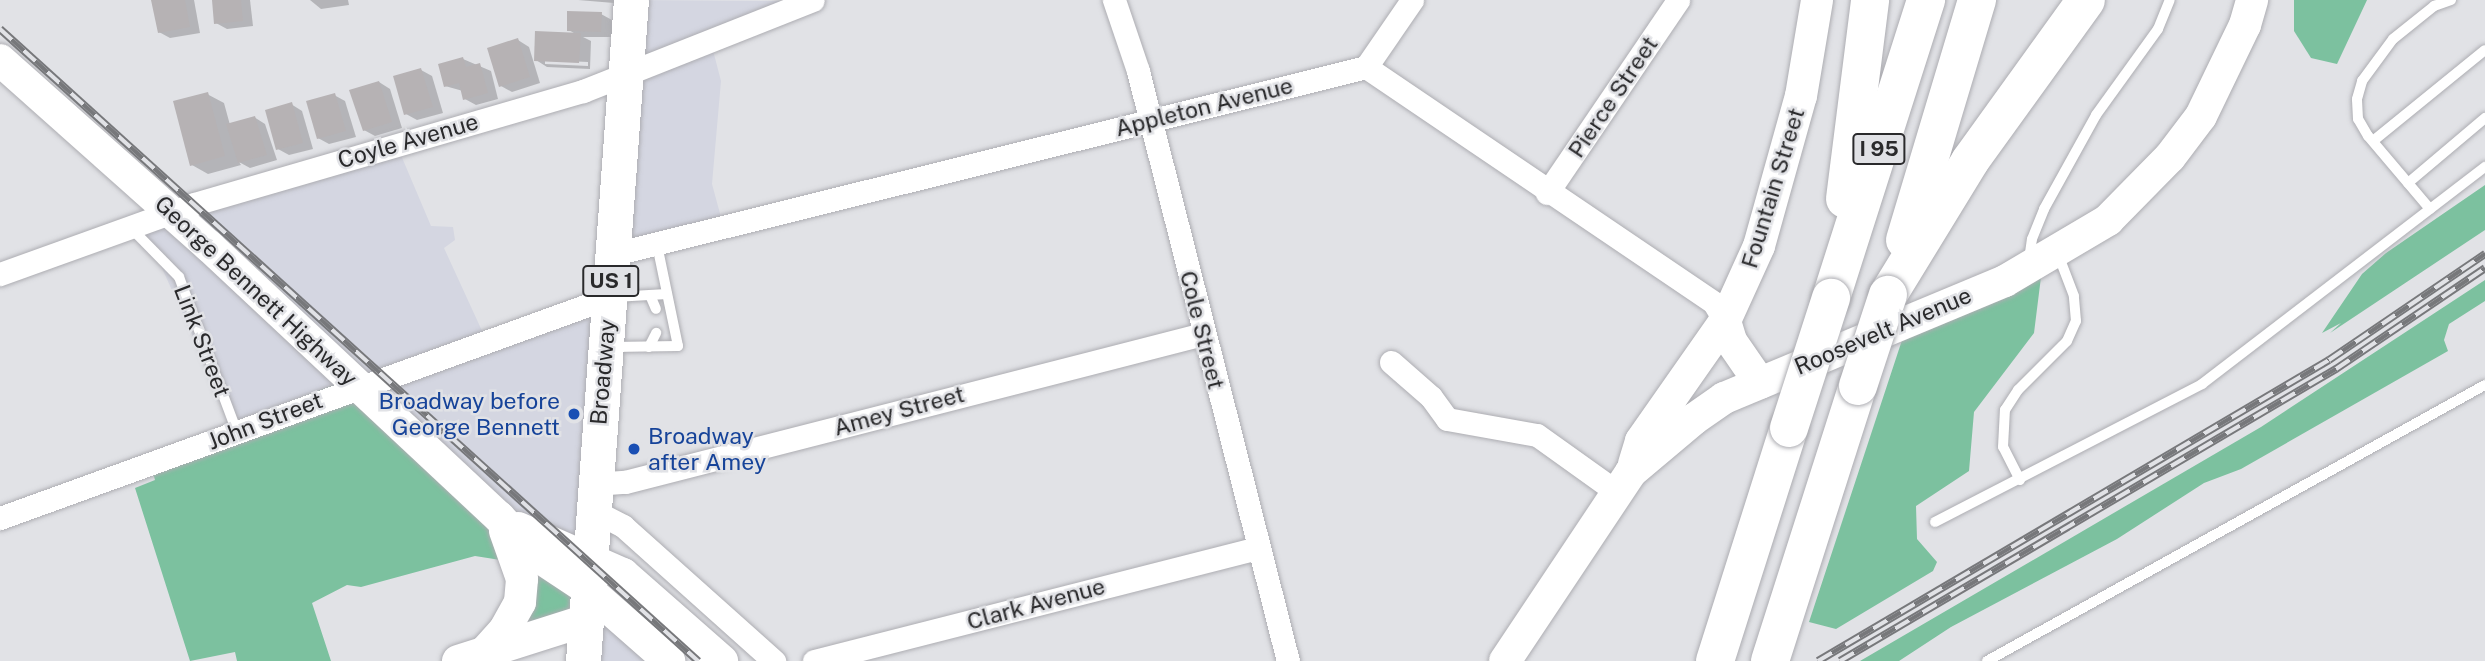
<!DOCTYPE html>
<style>
body{margin:0}
#map{position:relative;width:2485px;height:661px;overflow:hidden;background:#e1e2e6;font-family:"Public Sans",sans-serif}
div>[style]{position:absolute}
[style*='--x']{left:calc(var(--x)*1px);top:calc(var(--y)*1px);width:calc(var(--w)*1px);rotate:calc(var(--a)*1deg)}
.built>*{inset:0;background:#d4d6e1}
.green>*{inset:0;background:#7cc19f}
.shadow>*{inset:0;background:#0003}
.building>*{inset:0;background:#b6b2b4}
.roads{filter:drop-shadow(0 0 2px #adadb2) drop-shadow(0 0 2px #adadb2)}
.lane>*{height:10px;margin:-5px;padding:0 5px;transform-origin:5px;border-radius:5px;background:#fff}
.street>*{height:23px;margin:-11.5px;padding:0 11.5px;transform-origin:11.5px;border-radius:11.5px;background:#fff}
.secondary>*{height:32px;margin:-16px;padding:0 16px;transform-origin:16px;border-radius:16px;background:#fff}
.primary>*{height:35px;margin:-17.5px;padding:0 17.5px;transform-origin:17.5px;border-radius:17.5px;background:#fff}
.highway>*{height:38px;margin:-19px;padding:0 19px;transform-origin:19px;border-radius:19px;background:#fff}
.rail>*{height:8px;margin-top:-4px;transform-origin:0;background:repeating-linear-gradient(90deg,#e1e2e6 0 16px,#77787b 0 32px);box-sizing:border-box;border-block:2px solid #77787b}
.bridges{filter:drop-shadow(0 0 2px #adadb2) drop-shadow(0 0 2px #adadb2)}
.highway-bridge>*{height:38px;margin:-19px;padding:0 19px;transform-origin:19px;border-radius:19px;background:#fff}
.dots>*{width:19px;height:19px;translate:-50% -50%;box-sizing:border-box;border:4px solid #e1e2e6;border-radius:50%}
span{translate:-50% -50%;white-space:nowrap;text-align:center;line-height:1.15;-webkit-text-stroke:5px #e1e2e6;paint-order:stroke}
.shield-label span{padding:2px 5px;background:#e1e2e6;border:2px solid;border-radius:5px;-webkit-text-stroke-width:0}
.shield-label{font-size:21px;color:#2a2a2c;font-weight:700}
.street-label{font-size:23px;color:#2a2a2c}
.transit-label{font-size:23px;color:#164399}
.right{translate:-100% -50%;text-align:right}
.left{translate:0 -50%;text-align:left}
</style>
<div id="map">
<div class="built">
<i style="clip-path:polygon(629px 0,781px 1px,709px 35px,721px 81px,712px 184px,722px 221px,618px 250px)"></i>
<i style="clip-path:polygon(395px 141px,431px 226px,453px 227px,455px 240px,444px 248px,483px 333px,603px 290px,588px 566px,336px 384px,232px 422px,156px 255px,128px 221px)"></i>
<i style="clip-path:polygon(584px 613px,674px 661px,581px 661px)"></i>
</div>
<div class="green">
<i style="clip-path:polygon(2294px 0,2367px 0,2337px 64px,2311px 58px,2294px 31px)"></i>
<i style="clip-path:polygon(2485px 185px,2485px 230px,2330px 333px,2341px 323px,2322px 333px,2362px 274px,2386px 253px)"></i>
<i style="clip-path:polygon(2041px 277px,2034px 333px,1974px 412px,1969px 471px,1916px 506px,1917px 539px,1937px 562px,1933px 571px,1836px 629px,1809px 622px,1905px 331px)"></i>
<i style="clip-path:polygon(2485px 280px,2485px 301px,2449px 324px,2444px 340px,2448px 351px,2241px 469px,2204px 483px,2117px 539px,1951px 627px,1899px 661px,1860px 661px,2261px 427px)"></i>
<i style="clip-path:polygon(336px 384px,582px 603px,500px 642px,509px 617px,514px 562px,475px 556px,361px 587px,347px 585px,312px 603px,331px 661px,237px 661px,235px 652px,190px 661px,135px 488px,155px 480px,148px 456px)"></i>
</div>
<div class="shadow">
<i style="clip-path:polygon(153px 0,194px 0,200px 33px,170px 38px,159px 32px)"></i>
<i style="clip-path:polygon(213px 0,250px 0,253px 26px,227px 29px,216px 23px)"></i>
<i style="clip-path:polygon(310px 0,348px 0,349px 5px,321px 9px)"></i>
<i style="clip-path:polygon(578px 0,614px 0,614px 3px)"></i>
<i style="clip-path:polygon(evenodd,601px 14px,612px 20px,612px 37px,583px 37px,591px 41px,590px 69px,547px 67px,536px 60px,577px 35px,569px 30px,601px 14px,545px 60px,588px 62px,588px 66px,545px 64px,545px 60px)"></i>
<i style="clip-path:polygon(518px 40px,529px 47px,540px 83px,512px 92px,501px 86px)"></i>
<i style="clip-path:polygon(463px 59px,491px 71px,498px 99px,476px 105px,465px 99px,463px 91px,445px 86px)"></i>
<i style="clip-path:polygon(421px 70px,432px 76px,443px 113px,417px 120px,406px 114px)"></i>
<i style="clip-path:polygon(379px 82px,390px 89px,402px 128px,375px 136px,364px 130px)"></i>
<i style="clip-path:polygon(207px 94px,224px 103px,230px 125px,254px 117px,265px 124px,277px 160px,250px 168px,239px 162px,241px 165px,208px 174px,192px 165px)"></i>
<i style="clip-path:polygon(334px 95px,345px 101px,356px 137px,329px 144px,318px 138px)"></i>
<i style="clip-path:polygon(291px 104px,302px 111px,313px 149px,289px 155px,278px 149px)"></i>
</div>
<div class="building">
<i style="clip-path:polygon(151px 0,185px 0,190px 27px,158px 33px)"></i>
<i style="clip-path:polygon(212px 0,241px 0,243px 21px,214px 24px)"></i>
<i style="clip-path:polygon(567px 11px,602px 12px,601px 32px,567px 31px)"></i>
<i style="clip-path:polygon(535px 31px,581px 33px,579px 63px,534px 61px)"></i>
<i style="clip-path:polygon(518px 38px,530px 77px,499px 87px,487px 48px)"></i>
<i style="clip-path:polygon(463px 57px,466px 67px,480px 63px,488px 93px,463px 100px,459px 83px,444px 87px,438px 64px)"></i>
<i style="clip-path:polygon(421px 68px,433px 107px,404px 115px,393px 76px)"></i>
<i style="clip-path:polygon(379px 81px,392px 122px,363px 131px,349px 90px)"></i>
<i style="clip-path:polygon(208px 92px,225px 156px,190px 166px,173px 101px)"></i>
<i style="clip-path:polygon(335px 93px,346px 131px,317px 139px,306px 101px)"></i>
<i style="clip-path:polygon(292px 102px,303px 143px,276px 150px,265px 110px)"></i>
<i style="clip-path:polygon(255px 116px,267px 155px,238px 163px,226px 124px)"></i>
</div>
<div class="roads">
<div class="lane">
<i style="--x:2373;--y:141;--w:144;--a:-39.1"></i>
<i style="--x:2408;--y:183;--w:101;--a:-40.2"></i>
<i style="--x:2430;--y:209;--w:96;--a:-130.3"></i>
<i style="--x:2368;--y:136;--w:20;--a:-120"></i>
<i style="--x:2358;--y:119;--w:20;--a:-93"></i>
<i style="--x:2357;--y:99;--w:19;--a:-74"></i>
<i style="--x:2362;--y:81;--w:52;--a:-53.6"></i>
<i style="--x:2393;--y:39;--w:53;--a:-38.8"></i>
<i style="--x:2434;--y:6;--w:18;--a:-19"></i>
<i style="--x:130;--y:227;--w:70;--a:45.6"></i>
<i style="--x:179;--y:277;--w:165;--a:69.5"></i>
<i style="--x:2029;--y:260;--w:21;--a:-82"></i>
<i style="--x:2032;--y:239;--w:32;--a:-68"></i>
<i style="--x:2044;--y:209;--w:107;--a:-61"></i>
<i style="--x:2096;--y:115;--w:106;--a:-54.2"></i>
<i style="--x:2158;--y:29;--w:31;--a:-68"></i>
<i style="--x:650;--y:295;--w:15;--a:67"></i>
<i style="--x:614;--y:297;--w:53;--a:-3.2"></i>
<i style="--x:612;--y:347;--w:66;--a:-0.9"></i>
<i style="--x:678;--y:346;--w:103;--a:-101.7"></i>
<i style="--x:649;--y:347;--w:16;--a:-63"></i>
<i style="--x:2020;--y:480;--w:37;--a:-117"></i>
<i style="--x:2003;--y:447;--w:37;--a:-87"></i>
<i style="--x:2005;--y:410;--w:24;--a:-57"></i>
<i style="--x:2018;--y:390;--w:69;--a:-45"></i>
<i style="--x:2067;--y:341;--w:22;--a:-66"></i>
<i style="--x:2076;--y:321;--w:25;--a:-95"></i>
<i style="--x:2074;--y:296;--w:45;--a:-110.9"></i>
<i style="--x:1935;--y:522;--w:301;--a:-27.3"></i>
<i style="--x:2202;--y:384;--w:357;--a:-37.5"></i>
<i style="--x:1987;--y:661;--w:569;--a:-29"></i>
</div>
<div class="street">
<i style="--x:1114;--y:0;--w:75;--a:71.3"></i>
<i style="--x:1138;--y:71;--w:609;--a:75.74"></i>
<i style="--x:1366;--y:67;--w:81;--a:-55.5"></i>
<i style="--x:1547;--y:193;--w:233;--a:-55.8"></i>
<i style="--x:614;--y:254;--w:775;--a:-13.96"></i>
<i style="--x:1366;--y:67;--w:420;--a:34.1"></i>
<i style="--x:1714;--y:303;--w:21;--a:59"></i>
<i style="--x:0;--y:274;--w:206;--a:-19.8"></i>
<i style="--x:194;--y:204;--w:405;--a:-16.2"></i>
<i style="--x:583;--y:91;--w:247;--a:-21.6"></i>
<i style="--x:1391;--y:362;--w:53;--a:41.2"></i>
<i style="--x:1431;--y:397;--w:27;--a:54"></i>
<i style="--x:1447;--y:419;--w:91;--a:10.1"></i>
<i style="--x:1537;--y:435;--w:100;--a:35.6"></i>
<i style="--x:594;--y:484;--w:31;--a:-4"></i>
<i style="--x:625;--y:482;--w:597;--a:-14.36"></i>
<i style="--x:592;--y:510;--w:35;--a:27"></i>
<i style="--x:623;--y:526;--w:203;--a:41.8"></i>
<i style="--x:0;--y:518;--w:649;--a:-19.92"></i>
<i style="--x:814;--y:661;--w:458;--a:-14.3"></i>
</div>
<div class="secondary">
<i style="--x:0;--y:60;--w:280;--a:41.7"></i>
<i style="--x:209;--y:246;--w:397;--a:43.1"></i>
<i style="--x:499;--y:517;--w:46;--a:47.6"></i>
<i style="--x:530;--y:551;--w:67;--a:33.5"></i>
<i style="--x:586;--y:588;--w:111;--a:41.3"></i>
<i style="--x:1725;--y:321;--w:21;--a:73"></i>
<i style="--x:1731;--y:341;--w:51;--a:55.4"></i>
<i style="--x:1634;--y:464;--w:24;--a:-73"></i>
<i style="--x:1641;--y:441;--w:146;--a:-55"></i>
<i style="--x:1725;--y:321;--w:82;--a:-65.6"></i>
<i style="--x:1759;--y:246;--w:156;--a:-74.4"></i>
<i style="--x:1801;--y:96;--w:97;--a:-80.5"></i>
<i style="--x:518;--y:528;--w:115;--a:23.7"></i>
<i style="--x:623;--y:574;--w:132;--a:41.3"></i>
<i style="--x:483;--y:654;--w:31;--a:-48"></i>
<i style="--x:504;--y:631;--w:33;--a:-61"></i>
<i style="--x:520;--y:602;--w:23;--a:-85"></i>
<i style="--x:522;--y:579;--w:51;--a:-109.5"></i>
<i style="--x:458;--y:661;--w:132;--a:-17.6"></i>
<i style="--x:1505;--y:661;--w:227;--a:-56.3"></i>
<i style="--x:1631;--y:472;--w:82;--a:-40.1"></i>
<i style="--x:1694;--y:419;--w:37;--a:-35"></i>
<i style="--x:1724;--y:398;--w:304;--a:-22.6"></i>
<i style="--x:2005;--y:281;--w:120;--a:-30.6"></i>
<i style="--x:2108;--y:220;--w:88;--a:-45.5"></i>
<i style="--x:2170;--y:157;--w:51;--a:-52.9"></i>
<i style="--x:2201;--y:116;--w:101;--a:-64.2"></i>
<i style="--x:2245;--y:25;--w:26;--a:-74"></i>
</div>
<div class="primary">
<i style="--x:583;--y:661;--w:663;--a:-85.85"></i>
</div>
<div class="highway">
<i style="--x:1845;--y:199;--w:201;--a:-82.8"></i>
<i style="--x:1905;--y:240;--w:251;--a:-73.3"></i>
<i style="--x:1888;--y:295;--w:157;--a:-58.5"></i>
<i style="--x:1970;--y:161;--w:198;--a:-54.2"></i>
<i style="--x:1831;--y:298;--w:313;--a:-72.3"></i>
<i style="--x:1715;--y:661;--w:244;--a:-72.4"></i>
<i style="--x:1770;--y:661;--w:289;--a:-72.3"></i>
</div>
</div>
<div class="rail">
<i style="--x:0;--y:29;--w:942;--a:42.16"></i>
<i style="--x:1818;--y:661;--w:593;--a:-30.5"></i>
<i style="--x:2329;--y:360;--w:189;--a:-34.2"></i>
<i style="--x:1840;--y:661;--w:576;--a:-30.49"></i>
<i style="--x:2336;--y:369;--w:180;--a:-34.1"></i>
</div>
<div class="bridges">
<div class="highway-bridge">
<i style="--x:1858;--y:386;--w:96;--a:-71.8"></i>
<i style="--x:1789;--y:428;--w:137;--a:-72.1"></i>
</div>
</div>
<div class="dots">
<i style="left:574px;top:414px;background:#1a4fb4"></i>
<i style="left:634px;top:449px;background:#1a4fb4"></i>
</div>
<div class="shield-label">
<span style="left:1879px;top:149px">I 95</span>
<span style="left:611px;top:281px">US 1</span>
</div>
<div class="street-label">
<span style="left:1613px;top:97px;rotate:-56deg">Pierce Street</span>
<span style="left:1204px;top:107px;rotate:-14deg">Appleton Avenue</span>
<span style="left:408px;top:141px;rotate:-16deg">Coyle Avenue</span>
<span style="left:1773px;top:188px;rotate:-73deg">Fountain Street</span>
<span style="left:256px;top:291px;rotate:43deg">George Bennett Highway</span>
<span style="left:1202px;top:330px;rotate:76deg">Cole Street</span>
<span style="left:1883px;top:331px;rotate:-23deg">Roosevelt Avenue</span>
<span style="left:202px;top:341px;rotate:69deg">Link Street</span>
<span style="left:603px;top:372px;rotate:-85deg">Broadway</span>
<span style="left:899px;top:411px;rotate:-15deg">Amey Street</span>
<span style="left:265px;top:421px;rotate:-21deg">John Street</span>
<span style="left:1036px;top:604px;rotate:-15deg">Clark Avenue</span>
</div>
<div class="transit-label">
<span class="right" style="left:560px;top:414px">Broadway before<br>George Bennett</span>
<span class="left" style="left:648px;top:449px">Broadway<br>after Amey</span>
</div>
</div>
